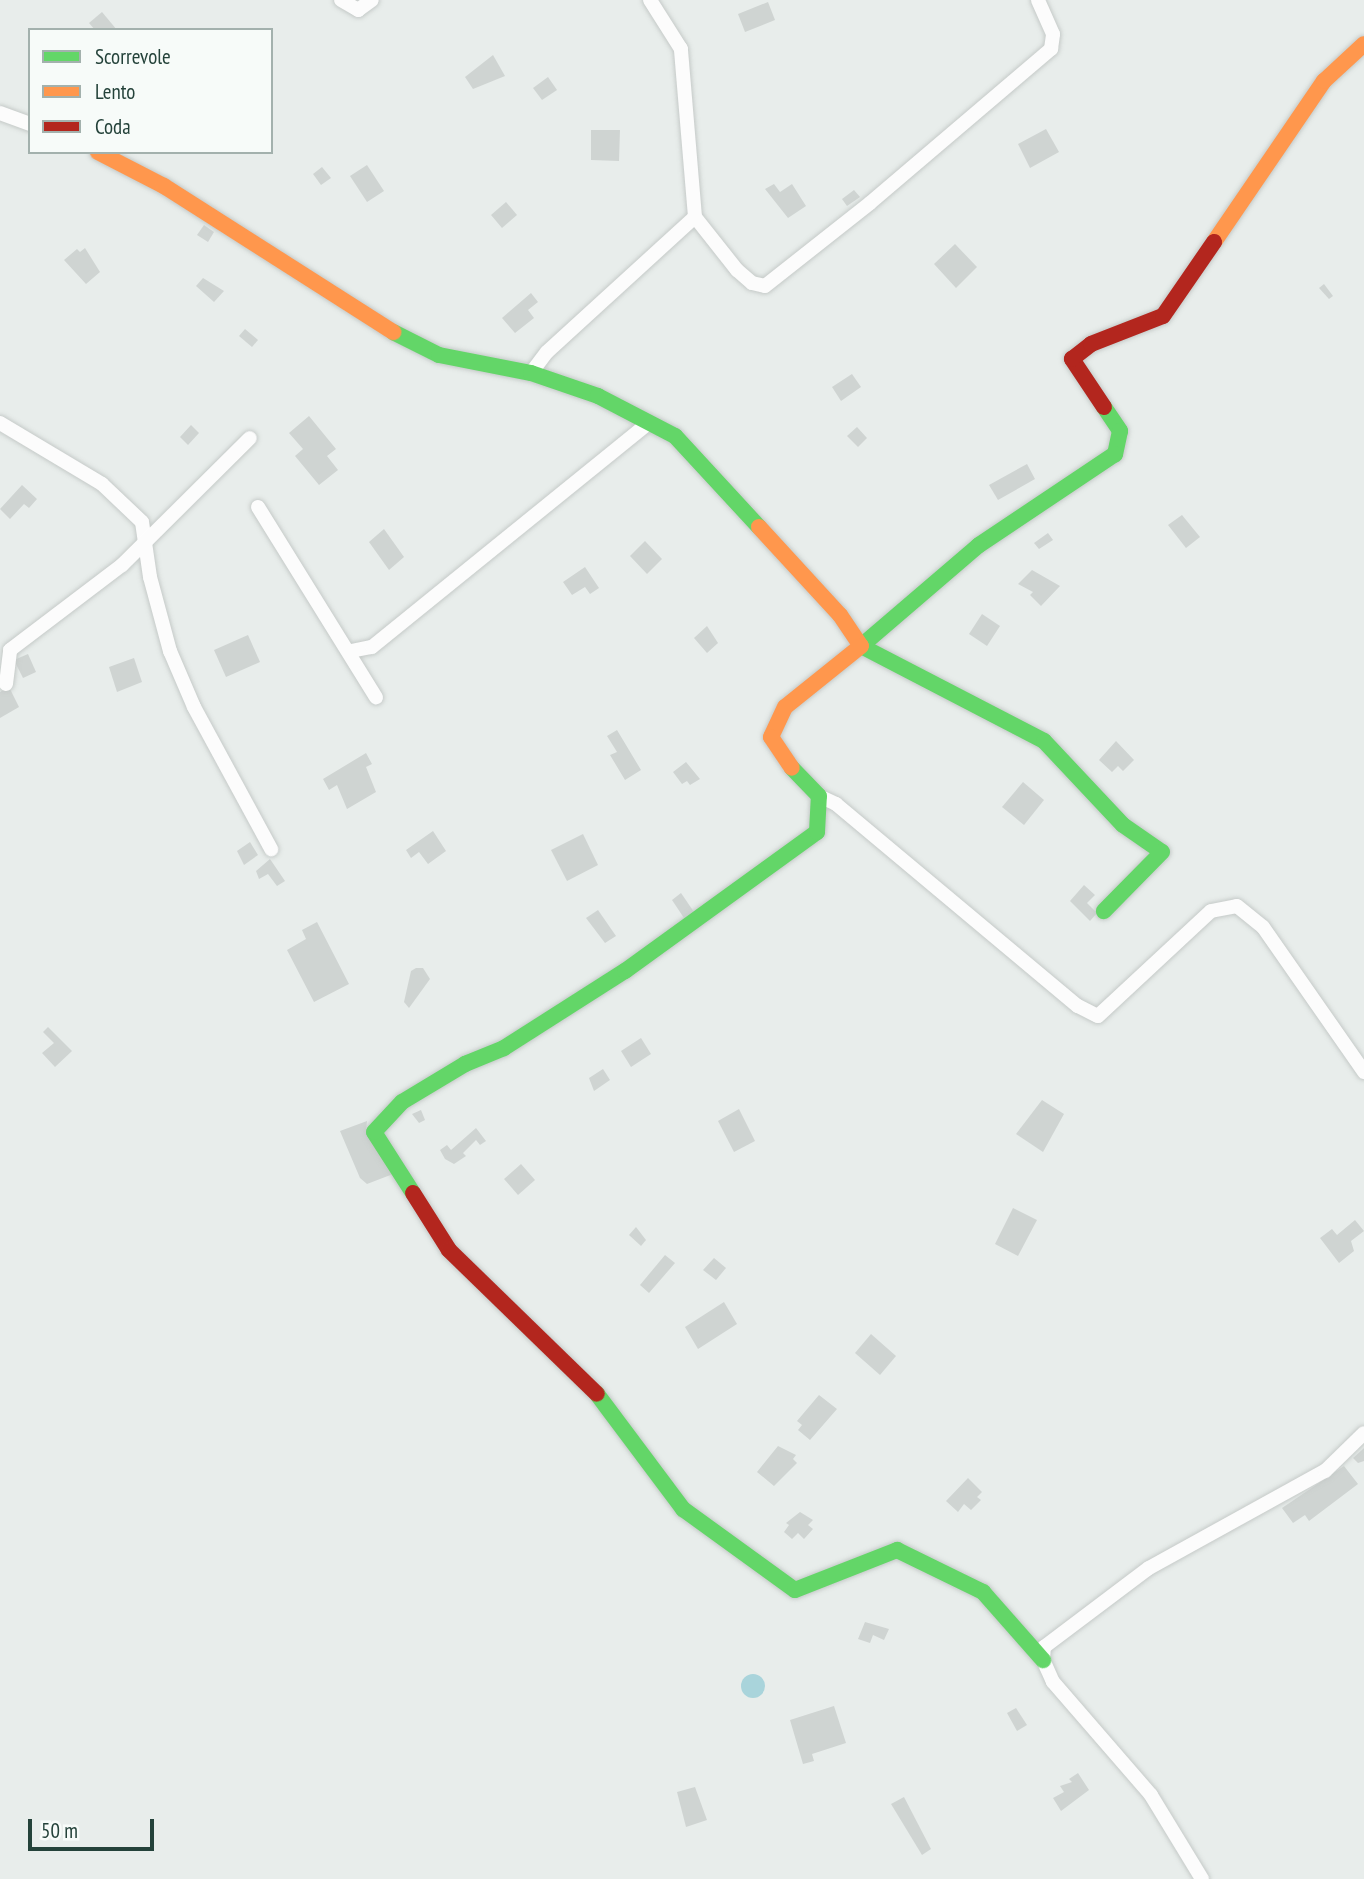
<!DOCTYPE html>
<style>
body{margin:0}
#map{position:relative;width:1364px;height:1879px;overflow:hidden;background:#e8edeb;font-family:"PT Sans Narrow",sans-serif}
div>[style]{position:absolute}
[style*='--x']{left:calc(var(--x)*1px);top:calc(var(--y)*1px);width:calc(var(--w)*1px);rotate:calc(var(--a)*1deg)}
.water>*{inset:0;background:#a9d4db}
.round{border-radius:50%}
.building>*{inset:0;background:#cfd4d2}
.roads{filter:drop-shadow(0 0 2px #c5cac8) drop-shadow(0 0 2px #c5cac8)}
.street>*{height:14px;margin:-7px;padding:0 7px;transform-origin:7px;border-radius:7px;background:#fcfcfc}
.fast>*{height:16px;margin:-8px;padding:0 8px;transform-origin:8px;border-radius:8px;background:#63d668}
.slow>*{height:16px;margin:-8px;padding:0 8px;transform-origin:8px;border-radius:8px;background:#ff974d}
.jam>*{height:16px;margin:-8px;padding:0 8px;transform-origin:8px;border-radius:8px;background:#b3261e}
span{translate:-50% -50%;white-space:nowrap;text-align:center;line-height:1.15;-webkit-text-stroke:7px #f7fbf9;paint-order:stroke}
.legend{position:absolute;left:28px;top:28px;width:245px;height:126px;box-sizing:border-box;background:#f7fbf9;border:2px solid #a3b1ad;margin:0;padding:9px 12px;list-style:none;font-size:21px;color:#24423a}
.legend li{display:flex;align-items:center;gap:14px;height:35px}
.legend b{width:35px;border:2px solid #a3b1ad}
.scale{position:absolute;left:28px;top:1819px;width:126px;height:32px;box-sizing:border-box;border:4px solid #24423a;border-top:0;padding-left:9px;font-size:21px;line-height:24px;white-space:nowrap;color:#24423a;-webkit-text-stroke:5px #f7fbf9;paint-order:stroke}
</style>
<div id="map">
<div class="water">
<i class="round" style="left:741px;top:1674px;width:24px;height:24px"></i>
</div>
<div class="building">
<i style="clip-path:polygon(768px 2px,775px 20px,745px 32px,738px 14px)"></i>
<i style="clip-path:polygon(102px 12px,117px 30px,95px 30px,89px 23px)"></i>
<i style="clip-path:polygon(493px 55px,505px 76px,473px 89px,465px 77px)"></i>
<i style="clip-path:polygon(548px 77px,557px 90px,542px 100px,533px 88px)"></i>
<i style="clip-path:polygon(1046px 129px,1059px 152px,1030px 168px,1018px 144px)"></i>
<i style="clip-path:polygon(591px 130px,620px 130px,619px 161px,591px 160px)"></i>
<i style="clip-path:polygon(367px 165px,384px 191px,367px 202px,350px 176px)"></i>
<i style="clip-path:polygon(322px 167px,331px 178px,321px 185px,313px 174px)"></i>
<i style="clip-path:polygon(774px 184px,780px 192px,792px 184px,806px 206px,788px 218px,765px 189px)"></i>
<i style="clip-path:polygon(854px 190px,860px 197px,847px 206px,842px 199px)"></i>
<i style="clip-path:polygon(506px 202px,517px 215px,502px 228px,491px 215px)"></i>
<i style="clip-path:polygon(204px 225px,214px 232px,208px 242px,197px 235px)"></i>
<i style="clip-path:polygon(955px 244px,977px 267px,956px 288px,934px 264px)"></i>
<i style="clip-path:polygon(85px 248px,100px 272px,86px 284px,64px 260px,77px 249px,80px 252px)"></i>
<i style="clip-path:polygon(203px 278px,224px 291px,214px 302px,196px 286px)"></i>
<i style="clip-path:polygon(1324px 284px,1333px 296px,1329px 299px,1319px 288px)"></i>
<i style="clip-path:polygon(531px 293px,538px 302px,528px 310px,534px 318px,515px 333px,502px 318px)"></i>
<i style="clip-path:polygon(245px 329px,258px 340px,252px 347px,239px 336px)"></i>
<i style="clip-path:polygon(852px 374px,861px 387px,841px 401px,832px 387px)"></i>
<i style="clip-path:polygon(309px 416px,336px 449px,327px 456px,338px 470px,319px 485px,295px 456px,303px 449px,289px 433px)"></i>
<i style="clip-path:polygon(191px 425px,199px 433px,188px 445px,180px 437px)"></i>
<i style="clip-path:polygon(857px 427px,867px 438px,858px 447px,847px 436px)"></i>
<i style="clip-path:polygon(1027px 464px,1035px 479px,998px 500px,989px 485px)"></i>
<i style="clip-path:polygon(22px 485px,37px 499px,29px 508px,24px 504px,10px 519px,0 509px)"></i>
<i style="clip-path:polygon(1182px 515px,1200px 537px,1186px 548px,1168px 525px)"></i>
<i style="clip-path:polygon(384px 529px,404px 557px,389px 570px,369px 542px)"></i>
<i style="clip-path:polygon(1048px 533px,1053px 540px,1039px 549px,1034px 543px)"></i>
<i style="clip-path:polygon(645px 541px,662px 559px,647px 574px,630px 556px)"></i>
<i style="clip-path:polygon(585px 567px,599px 588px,590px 594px,585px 587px,572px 595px,563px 582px)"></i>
<i style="clip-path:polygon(1032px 570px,1060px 586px,1041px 606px,1030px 595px,1033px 592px,1018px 584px)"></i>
<i style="clip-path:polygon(982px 614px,1000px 626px,987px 646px,969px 634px)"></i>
<i style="clip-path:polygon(707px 626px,718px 643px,707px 653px,694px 638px)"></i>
<i style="clip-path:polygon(248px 635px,260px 662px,226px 677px,214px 650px)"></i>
<i style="clip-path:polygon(28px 654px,36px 672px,23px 678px,14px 660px)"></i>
<i style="clip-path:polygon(134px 658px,142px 682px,117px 692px,109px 667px)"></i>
<i style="clip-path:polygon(9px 687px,19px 707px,0 718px,0 692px)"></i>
<i style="clip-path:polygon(617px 730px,641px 770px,625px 780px,610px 755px,617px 752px,607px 736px)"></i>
<i style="clip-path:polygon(1116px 741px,1134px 760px,1123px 771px,1118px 766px,1112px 772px,1099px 760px)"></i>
<i style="clip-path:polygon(366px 753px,372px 764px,366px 767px,376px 792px,347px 809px,337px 785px,329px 790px,323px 779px)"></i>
<i style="clip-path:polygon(686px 762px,700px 779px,690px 785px,687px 781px,682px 784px,673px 772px)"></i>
<i style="clip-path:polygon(1023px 782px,1044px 800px,1024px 825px,1002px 807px)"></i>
<i style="clip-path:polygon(433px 831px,446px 851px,428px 864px,419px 852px,411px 858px,406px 850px)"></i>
<i style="clip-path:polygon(583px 834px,598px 865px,567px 881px,551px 850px)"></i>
<i style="clip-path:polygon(250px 842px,258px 855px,244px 865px,237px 851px)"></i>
<i style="clip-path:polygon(270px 859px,285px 881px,277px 886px,268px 874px,259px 879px,256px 871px)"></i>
<i style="clip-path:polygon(1084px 885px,1095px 895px,1087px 903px,1097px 913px,1090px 921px,1070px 901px)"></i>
<i style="clip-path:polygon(681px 893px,694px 912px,684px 918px,672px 900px)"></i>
<i style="clip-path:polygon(598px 910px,616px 936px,605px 943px,586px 918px)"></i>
<i style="clip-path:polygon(317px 922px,349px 984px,314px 1002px,287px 950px,306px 939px,302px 930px)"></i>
<i style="clip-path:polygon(416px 968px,423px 968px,430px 979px,409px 1008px,404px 1002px,411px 971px)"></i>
<i style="clip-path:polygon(48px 1027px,72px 1051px,55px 1067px,42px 1053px,54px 1043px,43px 1032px)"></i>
<i style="clip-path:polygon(641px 1038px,651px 1054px,631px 1067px,621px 1051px)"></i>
<i style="clip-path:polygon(603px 1069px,610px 1080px,594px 1091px,589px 1078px)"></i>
<i style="clip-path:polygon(1042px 1100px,1064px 1114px,1043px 1152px,1016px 1134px)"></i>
<i style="clip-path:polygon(739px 1109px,755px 1141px,734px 1152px,718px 1121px)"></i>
<i style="clip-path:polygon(421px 1110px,425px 1120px,419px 1123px,412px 1114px)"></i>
<i style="clip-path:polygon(367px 1121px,366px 1132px,393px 1174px,367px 1184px,360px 1178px,340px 1131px)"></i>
<i style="clip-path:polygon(476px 1128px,486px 1141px,480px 1145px,476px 1140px,463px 1153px,466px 1156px,454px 1164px,445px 1159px,440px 1150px,447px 1145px,451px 1150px)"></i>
<i style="clip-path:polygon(521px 1164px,535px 1180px,518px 1195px,504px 1179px)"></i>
<i style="clip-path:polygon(1013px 1208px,1037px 1220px,1018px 1256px,995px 1244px)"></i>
<i style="clip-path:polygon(1355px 1220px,1364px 1231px,1351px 1241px,1354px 1251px,1339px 1263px,1320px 1238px,1332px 1229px,1337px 1235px)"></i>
<i style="clip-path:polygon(636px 1227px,646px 1240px,641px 1246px,629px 1235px)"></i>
<i style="clip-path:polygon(665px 1255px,675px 1263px,649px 1293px,640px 1285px)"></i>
<i style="clip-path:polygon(714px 1258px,726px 1268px,716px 1280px,703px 1270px)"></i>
<i style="clip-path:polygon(724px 1302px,737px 1324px,698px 1349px,685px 1327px)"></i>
<i style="clip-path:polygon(871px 1334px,896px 1356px,880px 1375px,855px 1353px)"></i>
<i style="clip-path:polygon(819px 1395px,837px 1409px,810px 1440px,798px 1430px,802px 1425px,797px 1421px)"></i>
<i style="clip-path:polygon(778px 1446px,796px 1455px,793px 1459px,797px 1463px,774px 1486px,757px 1472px)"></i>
<i style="clip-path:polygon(1364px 1448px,1364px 1461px,1358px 1463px,1353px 1458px)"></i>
<i style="clip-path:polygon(1344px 1466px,1358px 1484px,1309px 1521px,1305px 1515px,1293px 1523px,1282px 1508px)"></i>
<i style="clip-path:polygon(968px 1478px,982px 1492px,977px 1497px,981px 1500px,971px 1510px,964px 1504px,958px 1512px,946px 1501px)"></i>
<i style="clip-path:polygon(800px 1512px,813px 1520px,808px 1525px,813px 1529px,804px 1539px,798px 1533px,792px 1539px,784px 1532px,789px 1525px,786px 1523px)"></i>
<i style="clip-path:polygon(865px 1622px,889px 1629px,884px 1640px,873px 1635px,870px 1643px,858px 1639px)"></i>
<i style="clip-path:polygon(834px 1706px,846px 1743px,812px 1754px,814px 1761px,803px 1764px,790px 1720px)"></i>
<i style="clip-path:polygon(1016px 1708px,1027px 1725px,1017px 1731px,1007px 1713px)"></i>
<i style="clip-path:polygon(1078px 1773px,1089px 1790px,1061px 1811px,1053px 1798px,1064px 1792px,1060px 1786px,1072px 1782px,1069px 1779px)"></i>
<i style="clip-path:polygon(695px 1787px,707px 1820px,686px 1827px,677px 1792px)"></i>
<i style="clip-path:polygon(904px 1797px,931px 1849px,922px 1855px,891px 1804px)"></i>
</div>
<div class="roads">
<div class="street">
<i style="--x:341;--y:0;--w:20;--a:30"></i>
<i style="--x:358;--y:10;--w:17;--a:-36"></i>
<i style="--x:0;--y:113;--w:32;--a:20"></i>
<i style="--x:695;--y:217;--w:68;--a:51.6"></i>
<i style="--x:737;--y:270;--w:20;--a:41"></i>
<i style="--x:752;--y:283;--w:13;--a:13"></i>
<i style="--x:765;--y:286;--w:134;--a:-38.3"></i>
<i style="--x:870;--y:203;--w:238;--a:-40.4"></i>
<i style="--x:1051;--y:49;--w:15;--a:-82"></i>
<i style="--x:1053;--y:34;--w:37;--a:-114"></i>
<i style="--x:531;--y:373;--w:26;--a:-53"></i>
<i style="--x:547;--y:352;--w:200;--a:-42.4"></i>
<i style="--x:695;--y:217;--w:169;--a:-94.8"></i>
<i style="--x:681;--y:49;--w:58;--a:-122.3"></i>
<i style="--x:0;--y:423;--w:119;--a:30.9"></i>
<i style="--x:102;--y:484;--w:55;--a:43.5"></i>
<i style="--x:142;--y:522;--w:56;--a:81.7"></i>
<i style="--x:150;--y:577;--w:77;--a:74.9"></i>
<i style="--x:170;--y:651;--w:61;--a:66.8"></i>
<i style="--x:194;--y:707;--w:162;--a:61.5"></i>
<i style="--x:258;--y:507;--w:224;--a:58.2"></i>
<i style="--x:351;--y:651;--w:21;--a:-11"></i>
<i style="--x:372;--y:647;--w:356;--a:-39"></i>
<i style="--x:6;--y:684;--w:34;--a:-83"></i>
<i style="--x:10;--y:650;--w:141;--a:-37.2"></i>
<i style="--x:122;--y:565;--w:180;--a:-44.8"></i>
<i style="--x:819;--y:796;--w:19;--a:25"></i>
<i style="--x:836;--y:804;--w:315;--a:39.9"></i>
<i style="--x:1078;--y:1006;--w:22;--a:27"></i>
<i style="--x:1098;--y:1016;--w:154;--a:-42.9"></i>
<i style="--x:1211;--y:911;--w:26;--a:-11"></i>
<i style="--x:1237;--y:906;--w:33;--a:39"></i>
<i style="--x:1263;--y:927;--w:177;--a:55.1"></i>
<i style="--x:1202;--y:1879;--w:98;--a:-121.3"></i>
<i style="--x:1151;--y:1795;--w:150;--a:-130.9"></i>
<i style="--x:1053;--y:1682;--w:24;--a:-114"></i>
<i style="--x:1043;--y:1660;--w:13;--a:-86"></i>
<i style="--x:1044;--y:1647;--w:131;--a:-37"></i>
<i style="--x:1149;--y:1568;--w:201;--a:-28.9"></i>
<i style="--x:1325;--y:1471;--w:54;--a:-44.3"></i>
</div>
<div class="fast">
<i style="--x:393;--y:332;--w:51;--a:26.6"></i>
<i style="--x:439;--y:355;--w:94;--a:11.1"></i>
<i style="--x:531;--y:373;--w:71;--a:18.9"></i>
<i style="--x:598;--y:396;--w:87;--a:27.5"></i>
<i style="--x:675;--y:436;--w:124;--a:47.3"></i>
<i style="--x:1104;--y:407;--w:29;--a:56"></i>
<i style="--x:1120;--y:431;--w:24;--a:102"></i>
<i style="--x:1115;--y:454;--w:164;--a:146.2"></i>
<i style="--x:979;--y:545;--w:155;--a:139.4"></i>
<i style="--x:861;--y:646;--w:206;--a:27.4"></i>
<i style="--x:1044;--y:741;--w:115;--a:46.8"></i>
<i style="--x:1123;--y:825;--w:47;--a:34.7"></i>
<i style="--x:1162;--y:852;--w:83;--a:134.5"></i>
<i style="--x:413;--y:1193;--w:72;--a:-122.6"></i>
<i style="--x:374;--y:1132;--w:41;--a:-47"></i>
<i style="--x:402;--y:1102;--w:74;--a:-31.1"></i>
<i style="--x:465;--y:1064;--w:42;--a:-22.3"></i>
<i style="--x:504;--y:1048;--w:143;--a:-32.5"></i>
<i style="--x:625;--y:971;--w:237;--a:-35.9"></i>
<i style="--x:817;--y:832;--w:36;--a:-87"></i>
<i style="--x:819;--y:796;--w:39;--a:-134"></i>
<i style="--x:597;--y:1394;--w:144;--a:53.2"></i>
<i style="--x:683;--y:1509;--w:138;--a:35.9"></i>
<i style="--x:795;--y:1590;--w:110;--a:-21.4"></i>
<i style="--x:897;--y:1550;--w:96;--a:26"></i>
<i style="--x:983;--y:1592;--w:91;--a:48.6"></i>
</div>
<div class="slow">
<i style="--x:98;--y:152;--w:74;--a:27.3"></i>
<i style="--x:164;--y:186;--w:272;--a:32.5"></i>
<i style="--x:1214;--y:242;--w:195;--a:-55.7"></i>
<i style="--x:1324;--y:81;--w:54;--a:-42.8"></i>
<i style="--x:759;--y:527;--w:120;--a:47.4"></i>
<i style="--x:840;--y:615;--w:37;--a:56"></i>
<i style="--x:861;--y:646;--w:97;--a:141.2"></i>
<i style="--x:785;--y:707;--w:33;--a:115"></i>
<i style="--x:771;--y:737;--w:37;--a:56"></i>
</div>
<div class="jam">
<i style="--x:1104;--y:407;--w:58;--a:-123.7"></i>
<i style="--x:1072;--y:359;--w:24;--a:-38"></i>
<i style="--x:1091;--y:344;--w:77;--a:-21.3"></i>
<i style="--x:1163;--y:316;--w:90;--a:-55.4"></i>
<i style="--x:413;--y:1193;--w:67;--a:57.7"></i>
<i style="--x:449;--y:1250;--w:206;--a:44.2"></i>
</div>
</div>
<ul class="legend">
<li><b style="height:9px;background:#63d668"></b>Scorrevole</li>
<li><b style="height:9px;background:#ff974d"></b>Lento</li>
<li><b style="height:9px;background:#b3261e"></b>Coda</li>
</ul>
<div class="scale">50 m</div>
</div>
